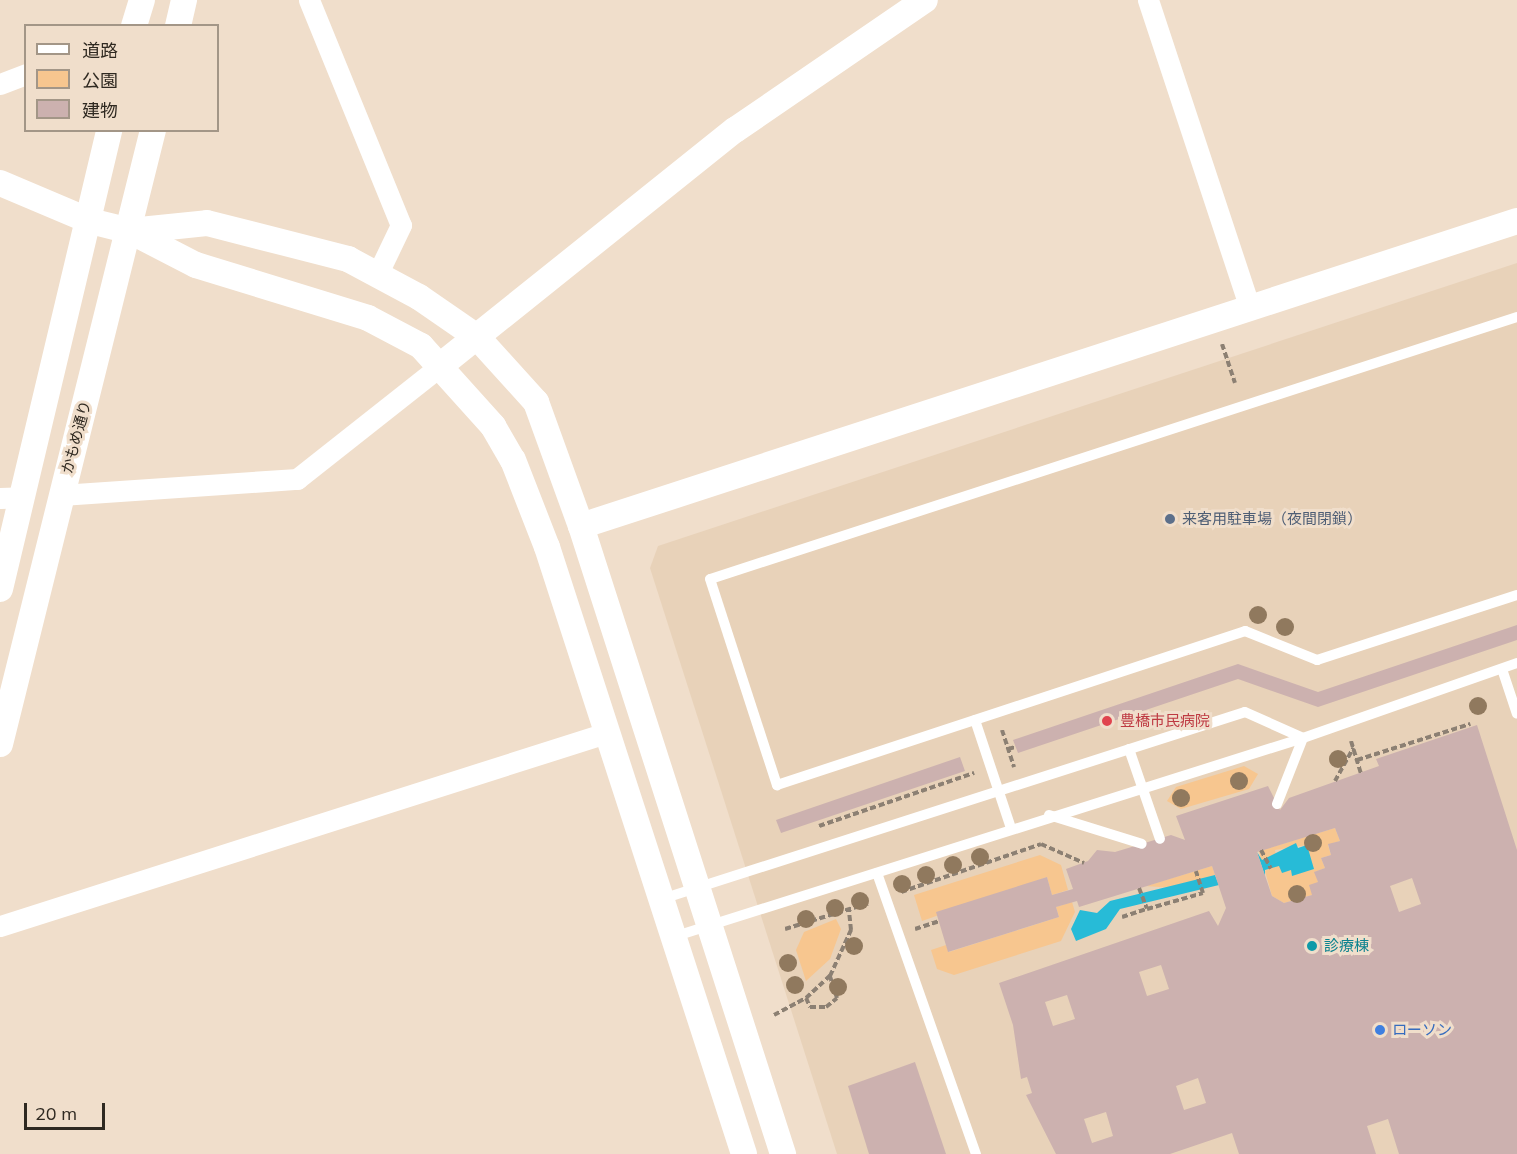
<!DOCTYPE html>
<meta charset="utf-8">
<style>
body{margin:0}
#map{position:relative;width:1517px;height:1154px;overflow:hidden;background:#f0decb;font-family:Mulish,"Noto Sans JP",sans-serif}
div>[style]{position:absolute}
[style*='--x']{left:calc(var(--x)*1px);top:calc(var(--y)*1px);width:calc(var(--w)*1px);rotate:calc(var(--a)*1deg)}
.built>*{inset:0;background:#e8d2b9}
.green>*{inset:0;background:#f7c68f}
.water>*{inset:0;background:#27bbd7}
.building>*{inset:0;background:#ccb1af}
.path>*{height:4px;margin-top:-2px;transform-origin:0;background:repeating-linear-gradient(90deg,#8c8073 0 6px,transparent 0 9px)}
.service>*{height:10px;margin:-5px;padding:0 5px;transform-origin:5px;border-radius:5px;background:#fff}
.minor>*{height:21px;margin:-10.5px;padding:0 10.5px;transform-origin:10.5px;border-radius:10.5px;background:#fff}
.tertiary>*{height:26px;margin:-13px;padding:0 13px;transform-origin:13px;border-radius:13px;background:#fff}
.trees>*{width:18px;height:18px;margin:-9px;border-radius:50%;background:#90795e}
.dots>*{width:16px;height:16px;translate:-50% -50%;box-sizing:border-box;border:3px solid #f0decb;border-radius:50%}
span{translate:-50% -50%;white-space:nowrap;text-align:center;line-height:1.15;-webkit-text-stroke:6px #f0decb;paint-order:stroke}
.street-label{font-size:15px;color:#2f2921}
.service-label{font-size:15px;color:#4e5e75}
.left{translate:0 -50%;text-align:left}
.health-label{font-size:15px;color:#be3a42}
.culture-label{font-size:15px;color:#0d838f}
.shop-label{font-size:15px;color:#366cbe}
.legend{position:absolute;left:24px;top:24px;width:195px;height:108px;box-sizing:border-box;background:#f0decb;border:2px solid #a39687;margin:0;padding:8px 10px;list-style:none;font-size:18px;color:#2f2921}
.legend li{display:flex;align-items:center;gap:12px;height:30px}
.legend b{width:30px;border:2px solid #a39687}
.scale{position:absolute;left:24px;top:1103px;width:81px;height:27px;box-sizing:border-box;border:3px solid #2f2921;border-top:0;padding-left:8px;font-size:18px;line-height:21px;white-space:nowrap;color:#2f2921;-webkit-text-stroke:4px #f0decb;paint-order:stroke}
</style>
<div id="map">
<div class="built">
<i style="clip-path:polygon(1517px 263px,1517px 1154px,837px 1154px,650px 568px,658px 546px)"></i>
</div>
<div class="green">
<i style="clip-path:polygon(1244px 766px,1258px 774px,1249px 789px,1181px 809px,1167px 801px,1176px 787px)"></i>
<i style="clip-path:polygon(1335px 828px,1340px 841px,1328px 845px,1331px 855px,1321px 858px,1325px 868px,1315px 872px,1318px 882px,1312px 895px,1284px 903px,1272px 896px,1265px 871px,1307px 845px,1275px 850px,1276px 856px,1261px 860px,1259px 851px)"></i>
<i style="clip-path:polygon(1040px 855px,1061px 865px,1068px 890px,1052px 895px,1047px 877px,922px 921px,914px 895px)"></i>
<i style="clip-path:polygon(1212px 866px,1215px 875px,1172px 888px,1146px 886px)"></i>
<i style="clip-path:polygon(1072px 902px,1075px 912px,1061px 941px,954px 975px,937px 969px,931px 950px,946px 945px,949px 952px,1059px 917px,1056px 907px)"></i>
<i style="clip-path:polygon(836px 919px,841px 929px,830px 959px,806px 981px,796px 950px,804px 932px)"></i>
</div>
<div class="water">
<i style="clip-path:polygon(1296px 843px,1298px 848px,1307px 845px,1314px 869px,1292px 876px,1291px 870px,1282px 873px,1279px 866px,1265px 870px,1265px 876px,1257px 852px,1262px 860px)"></i>
<i style="clip-path:polygon(1215px 875px,1219px 885px,1120px 909px,1106px 929px,1076px 941px,1071px 929px,1080px 910px,1097px 913px,1110px 901px)"></i>
</div>
<div class="building">
<i style="clip-path:polygon(1517px 625px,1517px 640px,1318px 707px,1238px 679px,1018px 753px,1013px 740px,1238px 664px,1318px 692px)"></i>
<i style="clip-path:polygon(evenodd,1477px 725px,1517px 850px,1517px 1154px,1399px 1154px,1388px 1119px,1367px 1126px,1376px 1154px,1239px 1154px,1232px 1133px,1170px 1154px,1056px 1154px,1026px 1095px,1032px 1093px,1027px 1077px,1021px 1079px,1013px 1025px,999px 983px,1209px 911px,1218px 926px,1226px 908px,1212px 866px,1079px 907px,1077px 901px,1056px 907px,1059px 917px,948px 952px,936px 912px,1047px 877px,1052px 895px,1073px 889px,1066px 869px,1088px 861px,1097px 850px,1115px 852px,1171px 835px,1185px 840px,1176px 816px,1268px 786px,1280px 810px,1289px 798px,1379px 766px,1376px 759px,1477px 725px,1335px 828px,1340px 841px,1328px 844px,1331px 855px,1321px 858px,1325px 868px,1314px 872px,1318px 882px,1309px 885px,1312px 895px,1284px 903px,1272px 896px,1257px 852px,1335px 828px,1477px 725px,1412px 878px,1421px 904px,1399px 912px,1390px 886px,1412px 878px,1477px 725px,1161px 965px,1169px 989px,1147px 996px,1139px 972px,1161px 965px,1477px 725px,1067px 995px,1075px 1019px,1053px 1026px,1045px 1002px,1067px 995px,1477px 725px,1198px 1078px,1206px 1103px,1184px 1110px,1176px 1086px,1198px 1078px,1477px 725px,1106px 1112px,1113px 1136px,1092px 1143px,1084px 1119px,1106px 1112px)"></i>
<i style="clip-path:polygon(960px 757px,965px 771px,781px 833px,776px 820px)"></i>
<i style="clip-path:polygon(915px 1062px,946px 1154px,869px 1154px,848px 1086px)"></i>
</div>
<div class="path">
<i style="--x:1222;--y:344;--w:41;--a:71.6"></i>
<i style="--x:1002;--y:730;--w:39;--a:72"></i>
<i style="--x:1351;--y:741;--w:34;--a:73"></i>
<i style="--x:1008;--y:749;--w:7;--a:-16"></i>
<i style="--x:1357;--y:760;--w:119;--a:-17.7"></i>
<i style="--x:1335;--y:781;--w:38;--a:-61"></i>
<i style="--x:819;--y:826;--w:164;--a:-18.9"></i>
<i style="--x:1261;--y:850;--w:21;--a:62"></i>
<i style="--x:1139;--y:888;--w:22;--a:69"></i>
<i style="--x:1147;--y:909;--w:58;--a:-15.9"></i>
<i style="--x:1203;--y:893;--w:23;--a:-108"></i>
<i style="--x:901;--y:892;--w:148;--a:-18.9"></i>
<i style="--x:1041;--y:844;--w:47;--a:23.8"></i>
<i style="--x:1122;--y:917;--w:26;--a:-18"></i>
<i style="--x:785;--y:929;--w:88;--a:-17.2"></i>
<i style="--x:915;--y:929;--w:25;--a:-18"></i>
<i style="--x:806;--y:998;--w:10;--a:66"></i>
<i style="--x:810;--y:1007;--w:16;--a:0"></i>
<i style="--x:826;--y:1007;--w:14;--a:-39"></i>
<i style="--x:837;--y:998;--w:23;--a:-108"></i>
<i style="--x:774;--y:1015;--w:36;--a:-28"></i>
<i style="--x:806;--y:998;--w:33;--a:-43"></i>
<i style="--x:830;--y:976;--w:51;--a:-65.5"></i>
<i style="--x:851;--y:930;--w:20;--a:-96"></i>
</div>
<div class="service">
<i style="--x:1517;--y:317;--w:848;--a:162.01"></i>
<i style="--x:710;--y:579;--w:217;--a:72"></i>
<i style="--x:777;--y:785;--w:493;--a:-18.2"></i>
<i style="--x:1245;--y:631;--w:78;--a:21.9"></i>
<i style="--x:1317;--y:660;--w:210;--a:-18"></i>
<i style="--x:1502;--y:669;--w:47;--a:71.6"></i>
<i style="--x:975;--y:720;--w:114;--a:71.6"></i>
<i style="--x:1129;--y:749;--w:95;--a:71"></i>
<i style="--x:1049;--y:815;--w:97;--a:17.3"></i>
<i style="--x:877;--y:873;--w:298;--a:70.6"></i>
<i style="--x:662;--y:899;--w:612;--a:-17.78"></i>
<i style="--x:1245;--y:712;--w:64;--a:24.1"></i>
<i style="--x:1303;--y:738;--w:71;--a:111.5"></i>
<i style="--x:673;--y:937;--w:661;--a:-17.53"></i>
<i style="--x:1303;--y:738;--w:227;--a:-19.3"></i>
</div>
<div class="minor">
<i style="--x:309;--y:0;--w:243;--a:67.8"></i>
<i style="--x:401;--y:225;--w:53;--a:115.6"></i>
<i style="--x:1148;--y:0;--w:321;--a:71.7"></i>
<i style="--x:0;--y:84;--w:28;--a:-21"></i>
<i style="--x:61;--y:495;--w:237;--a:-3.9"></i>
<i style="--x:297;--y:479;--w:182;--a:-38.3"></i>
<i style="--x:0;--y:498;--w:23;--a:-2"></i>
<i style="--x:0;--y:926;--w:636;--a:-17.67"></i>
</div>
<div class="tertiary">
<i style="--x:134;--y:26;--w:27;--a:-73"></i>
<i style="--x:178;--y:26;--w:27;--a:-77"></i>
<i style="--x:0;--y:183;--w:98;--a:22.9"></i>
<i style="--x:90;--y:221;--w:41;--a:14"></i>
<i style="--x:130;--y:231;--w:74;--a:27.3"></i>
<i style="--x:196;--y:265;--w:180;--a:17.1"></i>
<i style="--x:368;--y:318;--w:60;--a:27.8"></i>
<i style="--x:421;--y:346;--w:108;--a:48"></i>
<i style="--x:493;--y:426;--w:39;--a:60"></i>
<i style="--x:513;--y:460;--w:93;--a:68.7"></i>
<i style="--x:547;--y:547;--w:638;--a:72.02"></i>
<i style="--x:130;--y:231;--w:77;--a:-5.9"></i>
<i style="--x:207;--y:223;--w:146;--a:14.3"></i>
<i style="--x:348;--y:259;--w:81;--a:28.2"></i>
<i style="--x:419;--y:297;--w:70;--a:34.6"></i>
<i style="--x:477;--y:337;--w:88;--a:47.8"></i>
<i style="--x:536;--y:402;--w:132;--a:70.1"></i>
<i style="--x:581;--y:526;--w:660;--a:72.17"></i>
<i style="--x:440;--y:366;--w:378;--a:-38.7"></i>
<i style="--x:735;--y:130;--w:230;--a:-34.4"></i>
<i style="--x:581;--y:526;--w:984;--a:-18.05"></i>
<i style="--x:0;--y:589;--w:472;--a:-76.6"></i>
<i style="--x:0;--y:744;--w:633;--a:-76.01"></i>
</div>
<div class="trees">
<i style="left:1258px;top:615px"></i>
<i style="left:1285px;top:627px"></i>
<i style="left:1478px;top:706px"></i>
<i style="left:1338px;top:759px"></i>
<i style="left:1239px;top:781px"></i>
<i style="left:1181px;top:798px"></i>
<i style="left:1313px;top:843px"></i>
<i style="left:980px;top:857px"></i>
<i style="left:953px;top:865px"></i>
<i style="left:926px;top:875px"></i>
<i style="left:902px;top:884px"></i>
<i style="left:1297px;top:894px"></i>
<i style="left:860px;top:901px"></i>
<i style="left:835px;top:908px"></i>
<i style="left:806px;top:919px"></i>
<i style="left:854px;top:946px"></i>
<i style="left:788px;top:963px"></i>
<i style="left:795px;top:985px"></i>
<i style="left:838px;top:987px"></i>
</div>
<div class="dots">
<i style="left:1170px;top:519px;background:#5c6f8a"></i>
<i style="left:1107px;top:721px;background:#e0444e"></i>
<i style="left:1312px;top:946px;background:#0f9aa8"></i>
<i style="left:1380px;top:1030px;background:#3f7fe0"></i>
</div>
<div class="street-label">
<span style="left:76px;top:437px;rotate:-75deg">かもめ通り</span>
</div>
<div class="service-label">
<span class="left" style="left:1182px;top:519px">来客用駐車場（夜間閉鎖）</span>
</div>
<div class="health-label">
<span class="left" style="left:1120px;top:721px">豊橋市民病院</span>
</div>
<div class="culture-label">
<span class="left" style="left:1324px;top:946px">診療棟</span>
</div>
<div class="shop-label">
<span class="left" style="left:1392px;top:1030px">ローソン</span>
</div>
<ul class="legend">
<li><b style="height:8px;background:#fff"></b>道路</li>
<li><b style="height:16px;background:#f7c68f"></b>公園</li>
<li><b style="height:16px;background:#ccb1af"></b>建物</li>
</ul>
<div class="scale">20 m</div>
</div>
